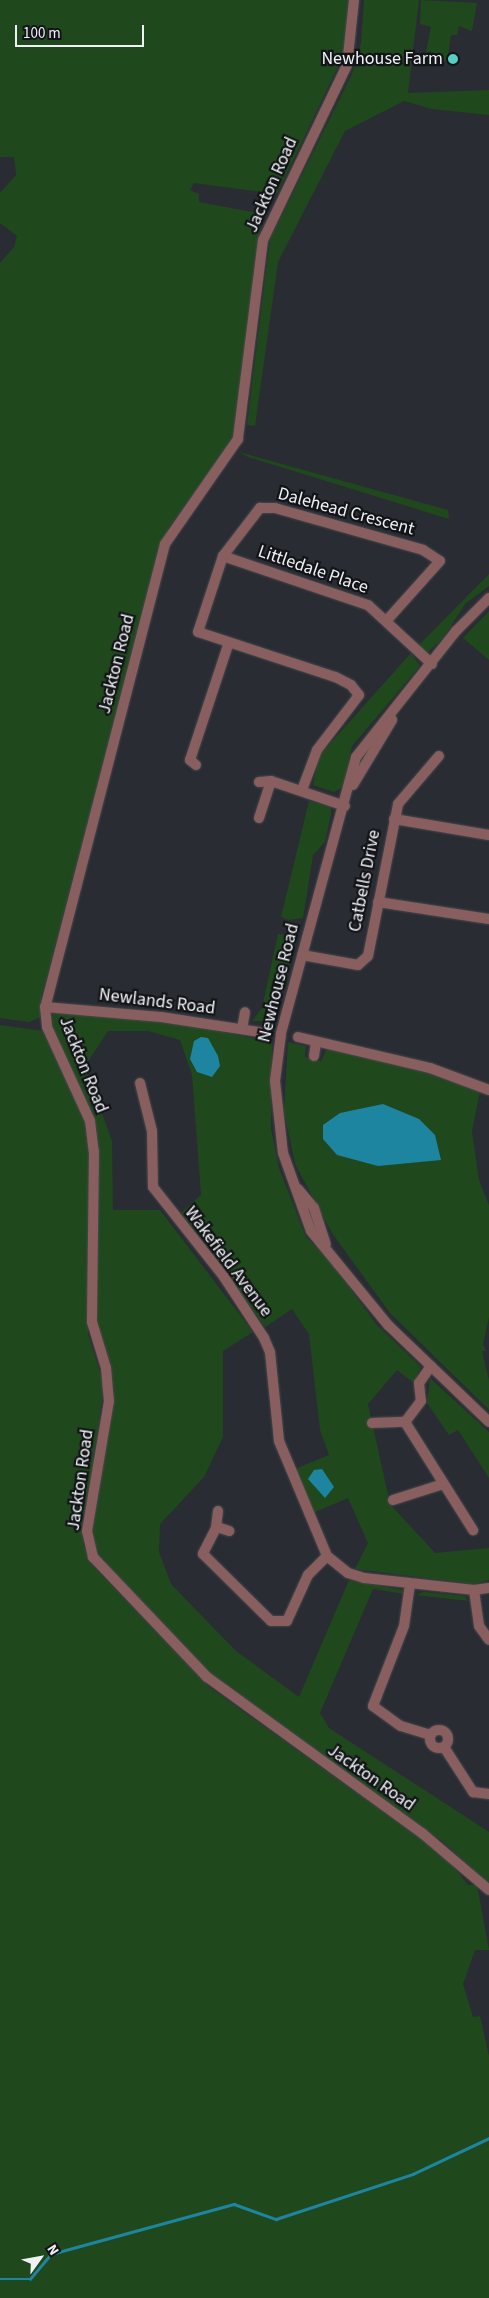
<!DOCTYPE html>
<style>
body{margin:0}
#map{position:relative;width:489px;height:2298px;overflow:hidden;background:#292c32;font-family:"Source Sans 3",sans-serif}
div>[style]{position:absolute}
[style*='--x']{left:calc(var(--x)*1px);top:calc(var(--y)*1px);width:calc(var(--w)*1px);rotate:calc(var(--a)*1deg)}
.green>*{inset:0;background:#20481d}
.water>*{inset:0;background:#1d85a0}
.stream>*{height:2.5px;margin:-1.25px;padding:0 1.25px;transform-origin:1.25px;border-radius:1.25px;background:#1d85a0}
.roads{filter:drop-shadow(0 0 1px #45484d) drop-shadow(0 0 1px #45484d)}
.minor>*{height:10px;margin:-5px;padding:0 5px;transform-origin:5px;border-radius:5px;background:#885e5e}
.minor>.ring{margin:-5px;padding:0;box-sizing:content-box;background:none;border:10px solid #885e5e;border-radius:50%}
.dots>*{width:14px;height:14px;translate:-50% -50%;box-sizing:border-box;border:2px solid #131417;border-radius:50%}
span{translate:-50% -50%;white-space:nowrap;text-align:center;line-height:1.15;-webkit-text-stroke:4.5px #131417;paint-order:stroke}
.poi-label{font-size:18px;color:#eef1f5}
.right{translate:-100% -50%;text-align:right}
.street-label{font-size:18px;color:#eef1f5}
.north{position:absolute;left:15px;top:2233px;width:50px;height:50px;-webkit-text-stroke:4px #131417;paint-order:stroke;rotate:58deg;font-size:14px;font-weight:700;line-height:20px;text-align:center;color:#eef1f5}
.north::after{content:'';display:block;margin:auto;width:18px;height:22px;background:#eef1f5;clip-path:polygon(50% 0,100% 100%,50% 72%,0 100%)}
.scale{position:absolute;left:15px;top:25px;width:129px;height:22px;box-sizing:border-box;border:2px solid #eef1f5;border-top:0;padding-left:6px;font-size:15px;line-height:18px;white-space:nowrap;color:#eef1f5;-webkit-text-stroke:4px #131417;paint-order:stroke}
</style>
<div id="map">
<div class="green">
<i style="clip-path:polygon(0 0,352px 0,346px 50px,277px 194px,194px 183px,190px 190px,199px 194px,199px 202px,262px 214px,235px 438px,169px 527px,158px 556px,41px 999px,41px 1017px,29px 1022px,0 1018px,0 263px,14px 247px,17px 236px,0 223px,0 193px,16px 175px,14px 157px,0 157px)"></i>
<i style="clip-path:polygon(364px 0,419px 0,408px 93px,489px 90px,489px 115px,432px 109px,404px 101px,345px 131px,278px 262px,255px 426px,247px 425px,270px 239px,352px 74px,361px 43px)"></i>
<i style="clip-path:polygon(421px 0,477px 3px,472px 31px,459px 26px,457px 35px,451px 35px,447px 62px,425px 56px,431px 27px,420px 24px)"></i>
<i style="clip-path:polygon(239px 452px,448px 510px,449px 519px,248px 457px)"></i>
<i style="clip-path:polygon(489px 574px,489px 586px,465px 604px,444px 637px,426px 654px,418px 646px)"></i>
<i style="clip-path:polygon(489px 611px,489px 660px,463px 638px)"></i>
<i style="clip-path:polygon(411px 653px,420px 666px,352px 746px,343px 787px,334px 792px,313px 785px,319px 756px)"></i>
<i style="clip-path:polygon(309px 801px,331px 807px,331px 814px,325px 842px,313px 855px,303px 918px,288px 920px,281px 917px)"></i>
<i style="clip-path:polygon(278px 934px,294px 935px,295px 942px,276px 1021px,252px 1021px,262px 1008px)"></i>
<i style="clip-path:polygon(55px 1011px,188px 1025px,272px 1042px,271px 1128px,279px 1168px,306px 1237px,329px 1259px,376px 1324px,421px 1367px,414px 1383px,397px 1370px,368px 1404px,390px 1504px,435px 1553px,489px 1548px,489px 1580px,473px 1584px,355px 1569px,368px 1543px,348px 1498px,313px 1513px,295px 1469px,329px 1455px,320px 1430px,309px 1334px,292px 1309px,265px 1327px,181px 1213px,201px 1195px,192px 1075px,180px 1040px,148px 1031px,108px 1031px,85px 1066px,112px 1141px,113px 1210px,160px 1210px,253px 1332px,223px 1351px,223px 1437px,204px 1477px,160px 1524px,159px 1552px,171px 1584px,236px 1651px,299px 1697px,349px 1580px,402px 1590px,405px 1594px,373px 1589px,320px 1713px,329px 1728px,489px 1832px,489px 1884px,442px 1841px,315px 1757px,201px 1667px,98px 1556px,91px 1531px,114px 1389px,96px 1328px,99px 1170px,96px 1128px,50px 1020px)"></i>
<i style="clip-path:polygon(0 1025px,43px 1031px,83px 1113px,90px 1154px,88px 1334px,104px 1385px,83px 1544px,93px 1566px,209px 1687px,445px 1856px,468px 1885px,477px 1885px,489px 1950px,475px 1950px,463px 1984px,473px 2017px,480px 2016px,489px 2056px,489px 2298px,0 2298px)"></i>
<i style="clip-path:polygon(288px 1042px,306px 1046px,305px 1057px,321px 1061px,327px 1049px,419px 1068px,480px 1091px,472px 1131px,479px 1180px,489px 1205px,489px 1317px,483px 1344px,486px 1351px,482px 1351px,489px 1380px,489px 1410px,390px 1313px,332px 1233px,295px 1164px,284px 1112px)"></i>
<i style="clip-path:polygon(430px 1378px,489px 1432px,489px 1478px,458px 1430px,449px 1435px,427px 1403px)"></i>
<i style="clip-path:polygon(423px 1592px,465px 1596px,468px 1601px,416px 1595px)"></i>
</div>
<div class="water">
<i style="clip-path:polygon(201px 1037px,208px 1038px,218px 1056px,220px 1066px,212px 1077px,197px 1072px,190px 1059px,194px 1041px)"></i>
<i style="clip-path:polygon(383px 1104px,419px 1119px,435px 1135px,441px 1160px,378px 1166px,337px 1155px,323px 1139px,323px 1125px,340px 1113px)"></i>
<i style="clip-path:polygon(322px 1469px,334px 1487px,325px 1498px,308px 1479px,314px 1470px)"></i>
</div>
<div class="stream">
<i style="--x:0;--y:2279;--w:30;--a:0"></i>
<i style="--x:30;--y:2279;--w:33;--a:-50"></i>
<i style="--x:51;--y:2254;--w:190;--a:-15.3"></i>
<i style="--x:234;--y:2204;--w:45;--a:19.7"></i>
<i style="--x:276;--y:2219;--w:144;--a:-18.2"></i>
<i style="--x:413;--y:2174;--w:84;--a:-25.3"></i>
</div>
<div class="roads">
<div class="minor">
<i style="--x:354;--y:0;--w:65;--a:96.1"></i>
<i style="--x:347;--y:65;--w:194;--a:115.6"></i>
<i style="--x:263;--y:240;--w:201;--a:97.2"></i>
<i style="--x:238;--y:439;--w:128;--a:124.8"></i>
<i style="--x:165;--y:544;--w:478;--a:104.5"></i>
<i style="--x:45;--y:1007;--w:20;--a:84"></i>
<i style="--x:47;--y:1027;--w:103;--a:65.4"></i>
<i style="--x:90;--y:1121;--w:31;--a:83"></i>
<i style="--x:94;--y:1152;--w:170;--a:90.7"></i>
<i style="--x:92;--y:1322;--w:48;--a:73.1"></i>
<i style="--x:106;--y:1368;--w:33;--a:85"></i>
<i style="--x:109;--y:1401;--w:132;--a:99.6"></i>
<i style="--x:87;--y:1531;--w:27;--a:77"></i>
<i style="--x:93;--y:1557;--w:166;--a:46.5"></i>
<i style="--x:207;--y:1677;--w:266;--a:36"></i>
<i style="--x:422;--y:1833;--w:88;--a:40.4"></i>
<i style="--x:223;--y:556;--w:153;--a:18.7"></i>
<i style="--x:368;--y:605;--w:87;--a:42.7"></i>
<i style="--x:489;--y:598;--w:47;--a:135"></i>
<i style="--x:456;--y:631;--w:161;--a:128.4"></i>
<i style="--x:356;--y:757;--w:287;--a:105.2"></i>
<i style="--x:281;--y:1034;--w:47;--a:97.3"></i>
<i style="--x:275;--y:1081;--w:72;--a:83.7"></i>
<i style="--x:283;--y:1153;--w:83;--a:70.3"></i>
<i style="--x:311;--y:1231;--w:122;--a:50.7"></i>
<i style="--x:388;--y:1325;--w:140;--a:43.8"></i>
<i style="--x:196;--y:765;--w:8;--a:-140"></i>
<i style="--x:190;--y:760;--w:124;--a:-71.7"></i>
<i style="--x:259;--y:782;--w:12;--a:-5"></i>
<i style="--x:271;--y:781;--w:78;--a:18.7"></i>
<i style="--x:353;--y:785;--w:76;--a:-59"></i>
<i style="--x:302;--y:790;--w:43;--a:-69.4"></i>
<i style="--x:317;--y:750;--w:69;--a:-52.6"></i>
<i style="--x:359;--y:695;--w:13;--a:-129"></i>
<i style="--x:351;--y:685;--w:18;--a:-153"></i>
<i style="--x:335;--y:677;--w:144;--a:-161.8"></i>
<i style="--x:198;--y:632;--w:80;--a:-71.8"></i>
<i style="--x:223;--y:556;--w:61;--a:-52.4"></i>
<i style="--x:260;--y:508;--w:15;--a:0"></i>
<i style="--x:275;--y:508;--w:154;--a:15.8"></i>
<i style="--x:423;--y:550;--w:20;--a:33"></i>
<i style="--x:440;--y:561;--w:79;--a:131.9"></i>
<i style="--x:259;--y:818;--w:39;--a:-72"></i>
<i style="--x:394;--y:819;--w:96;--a:9.6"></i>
<i style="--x:378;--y:902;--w:112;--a:8.7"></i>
<i style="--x:302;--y:955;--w:57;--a:10.1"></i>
<i style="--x:358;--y:965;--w:13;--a:-42"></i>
<i style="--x:368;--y:956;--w:155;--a:-78.8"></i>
<i style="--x:398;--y:804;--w:63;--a:-49.5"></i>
<i style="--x:45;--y:1007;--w:116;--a:4.9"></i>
<i style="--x:161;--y:1017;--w:105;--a:8.7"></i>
<i style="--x:242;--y:1029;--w:17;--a:-80"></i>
<i style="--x:298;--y:1037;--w:136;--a:13.2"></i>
<i style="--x:430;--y:1068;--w:63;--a:20.4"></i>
<i style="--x:314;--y:1056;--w:14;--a:-82"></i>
<i style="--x:140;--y:1083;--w:49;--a:76"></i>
<i style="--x:152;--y:1131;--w:56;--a:89"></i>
<i style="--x:153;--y:1187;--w:115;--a:51.7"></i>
<i style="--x:224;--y:1277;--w:73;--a:56.7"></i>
<i style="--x:264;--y:1338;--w:15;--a:67"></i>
<i style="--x:270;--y:1352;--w:89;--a:84.2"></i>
<i style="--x:279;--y:1441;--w:125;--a:67.3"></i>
<i style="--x:327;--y:1556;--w:27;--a:39"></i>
<i style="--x:348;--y:1573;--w:17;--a:17"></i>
<i style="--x:364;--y:1578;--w:111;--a:6.2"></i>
<i style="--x:474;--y:1590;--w:15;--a:-8"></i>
<i style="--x:298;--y:1189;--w:25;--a:50"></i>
<i style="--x:314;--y:1208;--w:38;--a:72"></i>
<i style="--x:431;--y:1366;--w:21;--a:125"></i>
<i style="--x:419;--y:1383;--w:18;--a:84"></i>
<i style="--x:421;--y:1401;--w:26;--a:127"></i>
<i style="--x:405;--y:1422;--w:128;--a:57.8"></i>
<i style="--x:372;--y:1423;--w:33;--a:-2"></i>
<i style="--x:393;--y:1500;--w:52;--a:-17.7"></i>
<i style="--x:218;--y:1511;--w:17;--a:97"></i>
<i style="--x:216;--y:1528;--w:29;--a:117"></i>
<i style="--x:203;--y:1554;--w:95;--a:44.6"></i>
<i style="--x:271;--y:1621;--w:16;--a:0"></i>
<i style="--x:287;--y:1621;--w:51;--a:-65.5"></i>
<i style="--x:308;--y:1575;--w:27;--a:-45"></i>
<i style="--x:217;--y:1527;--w:13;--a:18"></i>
<i style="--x:410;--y:1584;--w:42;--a:98.1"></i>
<i style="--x:404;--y:1626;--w:86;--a:111.2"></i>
<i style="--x:373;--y:1706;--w:34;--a:36"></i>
<i style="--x:401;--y:1726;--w:30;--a:17"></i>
<i style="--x:474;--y:1590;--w:36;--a:82"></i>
<i style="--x:479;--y:1626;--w:17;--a:54"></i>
<i class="ring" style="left:430px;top:1730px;width:8px;height:8px"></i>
<i style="--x:444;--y:1747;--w:54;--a:57.2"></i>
<i style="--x:473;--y:1792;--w:16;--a:7"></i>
</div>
</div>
<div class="dots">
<i style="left:453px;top:59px;background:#56cec3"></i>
</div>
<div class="poi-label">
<span class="right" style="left:443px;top:59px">Newhouse Farm</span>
</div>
<div class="street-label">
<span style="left:272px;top:185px;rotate:-66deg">Jackton Road</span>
<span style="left:346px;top:512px;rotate:15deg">Dalehead Crescent</span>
<span style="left:313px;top:570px;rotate:19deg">Littledale Place</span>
<span style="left:117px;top:664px;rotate:-76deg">Jackton Road</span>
<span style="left:365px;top:881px;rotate:-79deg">Catbells Drive</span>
<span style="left:279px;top:983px;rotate:-76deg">Newhouse Road</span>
<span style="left:157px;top:1002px;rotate:7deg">Newlands Road</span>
<span style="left:83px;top:1065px;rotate:68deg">Jackton Road</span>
<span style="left:228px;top:1262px;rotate:53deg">Wakefield Avenue</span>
<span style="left:81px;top:1480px;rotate:-82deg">Jackton Road</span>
<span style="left:371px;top:1778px;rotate:35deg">Jackton Road</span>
</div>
<div class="north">N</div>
<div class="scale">100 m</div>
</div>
